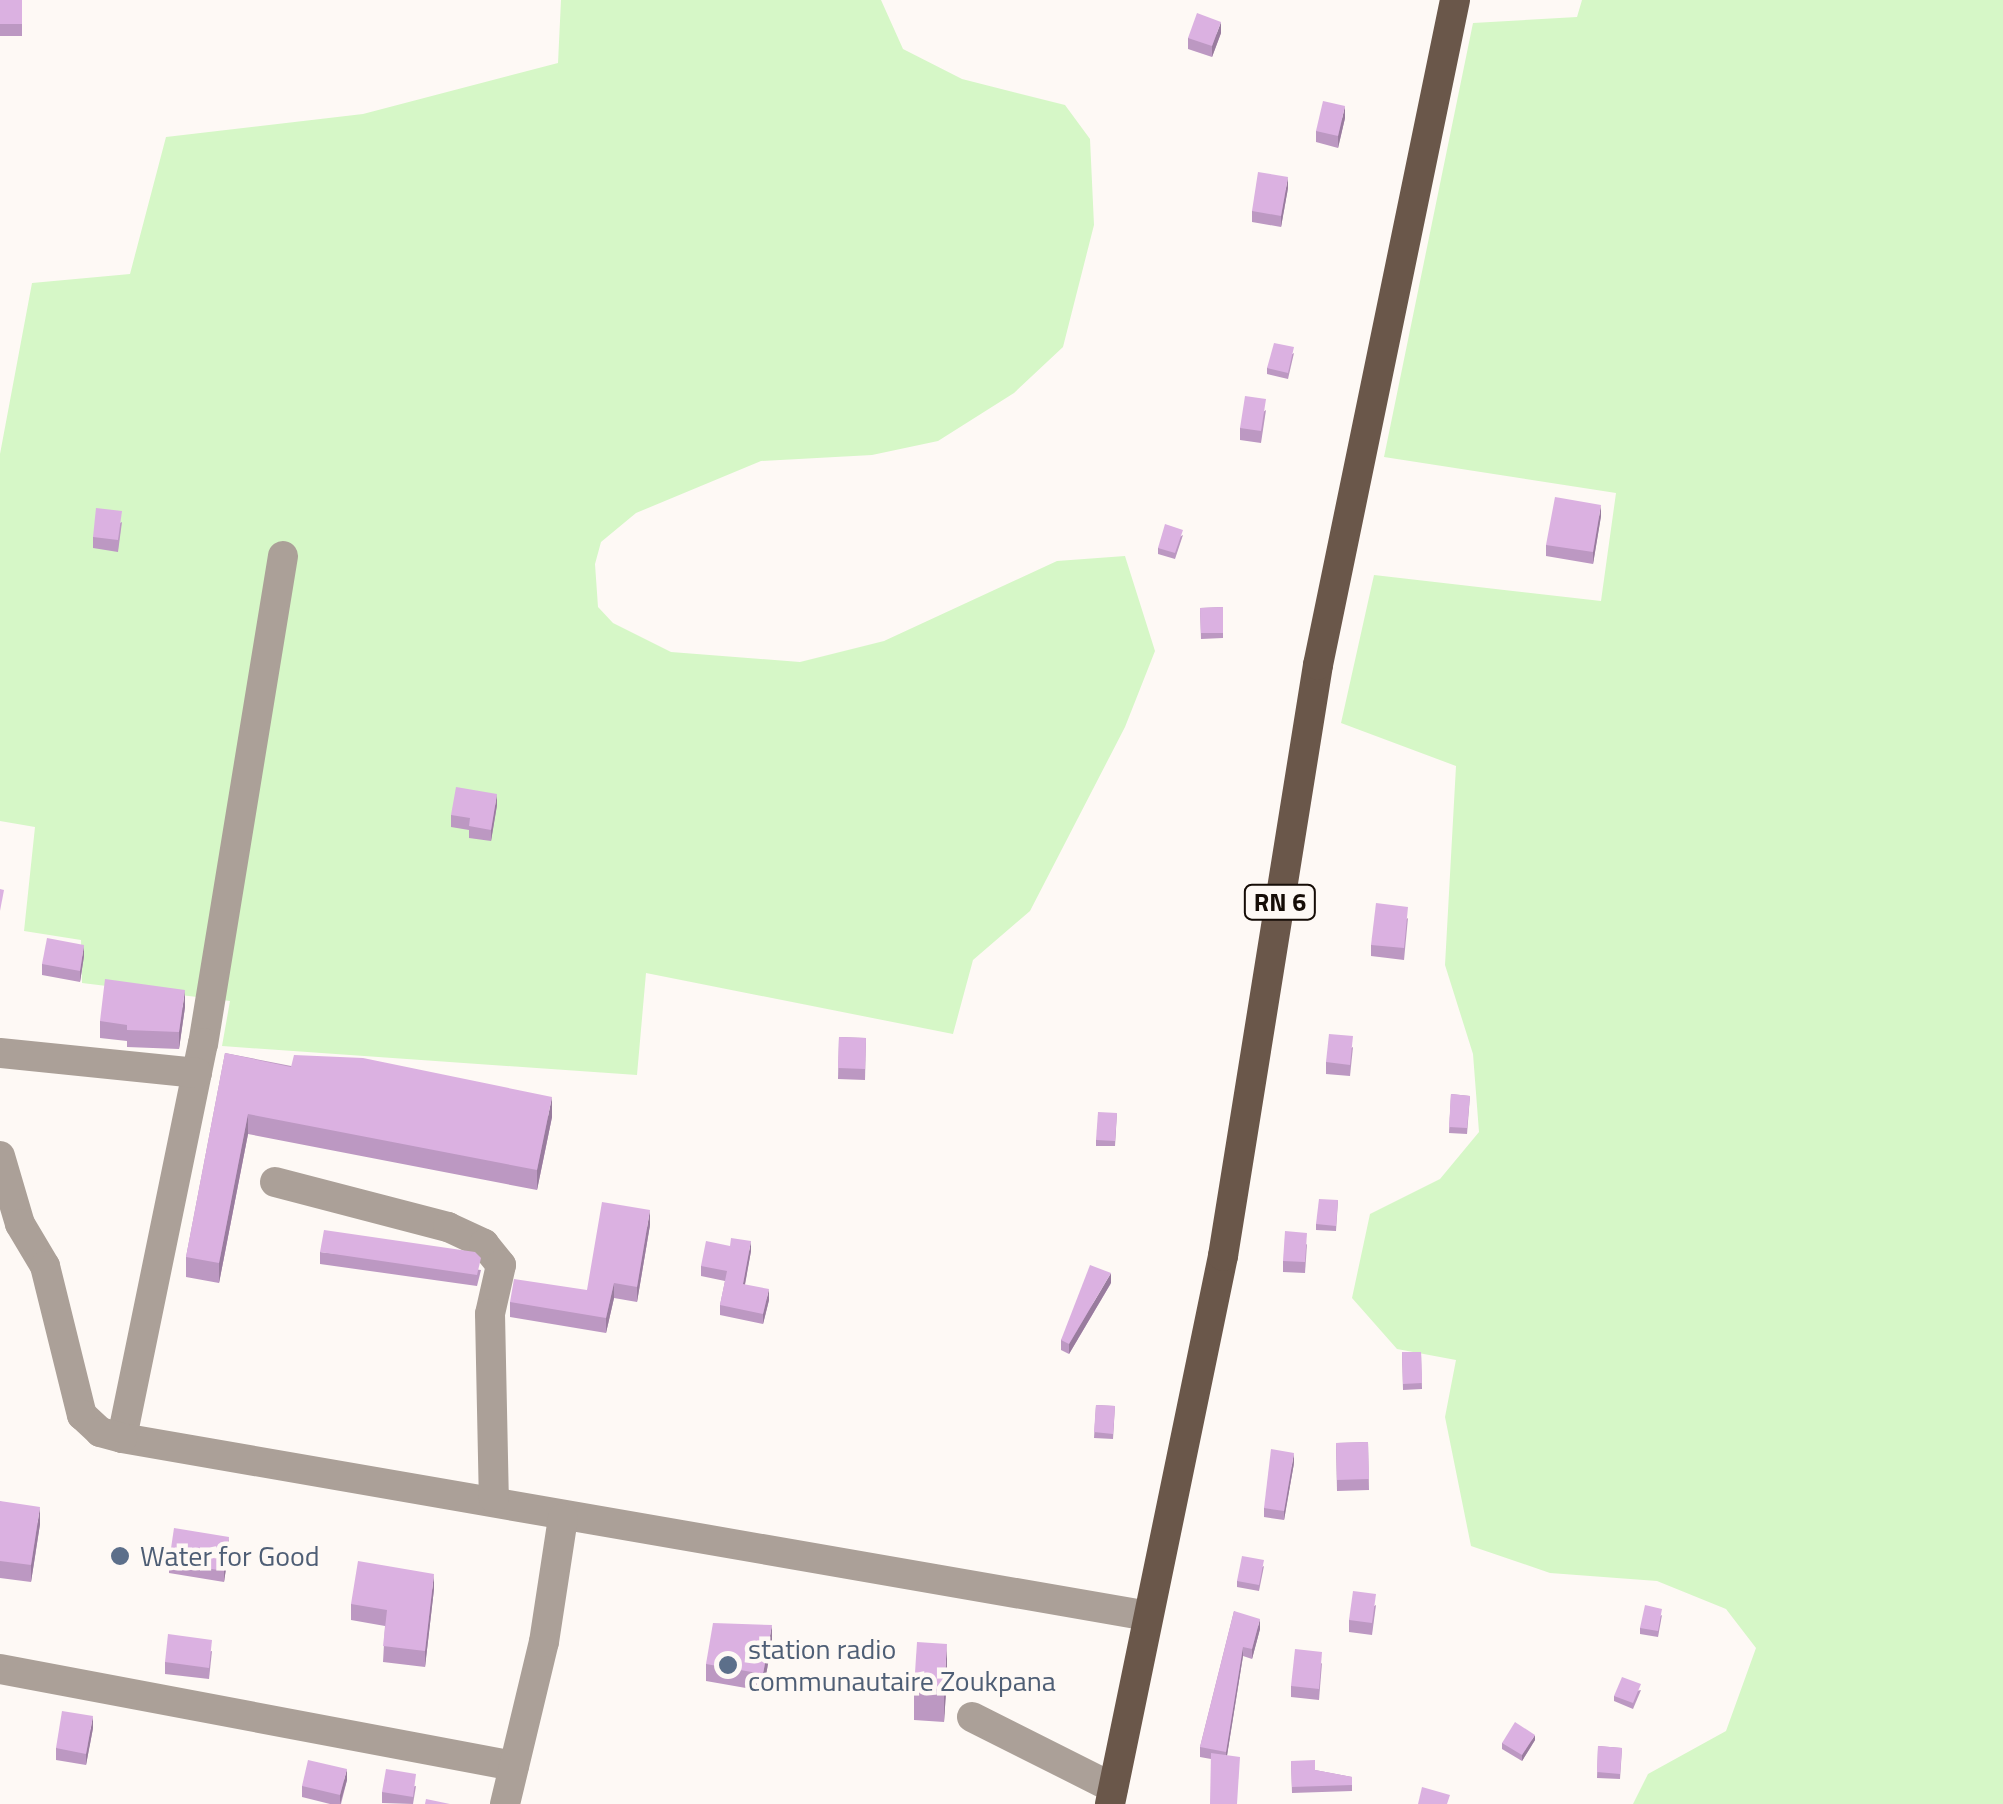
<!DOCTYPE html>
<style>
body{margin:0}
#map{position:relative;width:2003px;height:1804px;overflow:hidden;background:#fef9f5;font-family:"Titillium Web",sans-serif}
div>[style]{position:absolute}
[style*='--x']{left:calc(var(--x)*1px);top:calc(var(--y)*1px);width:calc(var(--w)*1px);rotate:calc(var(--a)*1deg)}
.green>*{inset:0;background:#d6f7c7}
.minor>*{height:30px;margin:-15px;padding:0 15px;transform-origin:15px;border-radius:15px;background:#aba098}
.major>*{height:30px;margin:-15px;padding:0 15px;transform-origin:15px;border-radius:15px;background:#6a574a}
.wall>*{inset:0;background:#bc98c2}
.shaded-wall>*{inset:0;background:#997c9e}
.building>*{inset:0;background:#dbb1e1}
.dots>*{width:28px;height:28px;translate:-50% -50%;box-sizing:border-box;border:5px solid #fef9f5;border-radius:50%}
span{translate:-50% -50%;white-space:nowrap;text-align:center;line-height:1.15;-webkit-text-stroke:9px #fef9f5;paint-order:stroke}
.shield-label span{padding:2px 8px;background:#fef9f5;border:2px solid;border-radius:8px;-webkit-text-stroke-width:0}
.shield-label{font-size:25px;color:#160d07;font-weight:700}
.service-label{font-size:28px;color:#4e5e75}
.left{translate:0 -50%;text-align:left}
</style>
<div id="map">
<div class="green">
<i style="clip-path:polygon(561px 0,881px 0,903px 49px,962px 79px,1065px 105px,1090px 139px,1094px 225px,1063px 347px,1014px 393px,938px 441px,872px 455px,761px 461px,636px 513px,601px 542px,595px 564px,598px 607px,613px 623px,671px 652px,800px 662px,884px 641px,1057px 561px,1125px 556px,1155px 651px,1125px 727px,1030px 911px,973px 960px,953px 1034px,646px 973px,637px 1075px,222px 1046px,230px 1001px,82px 983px,81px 940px,24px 931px,35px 827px,0 821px,0 454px,32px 283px,130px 274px,166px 137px,363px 114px,558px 63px)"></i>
<i style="clip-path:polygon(1582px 0,2003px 0,2003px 1804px,1633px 1804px,1648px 1774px,1726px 1731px,1756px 1648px,1726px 1609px,1657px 1581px,1550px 1573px,1471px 1546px,1445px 1417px,1456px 1360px,1397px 1349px,1352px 1298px,1370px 1214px,1440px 1179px,1479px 1132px,1473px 1054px,1445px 965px,1456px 766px,1341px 723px,1374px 575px,1601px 601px,1616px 493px,1384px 457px,1473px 23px,1577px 17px)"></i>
</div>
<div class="minor">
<i style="--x:283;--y:556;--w:494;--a:99.3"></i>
<i style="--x:203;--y:1043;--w:403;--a:101.6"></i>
<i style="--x:122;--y:1438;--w:1041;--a:9.84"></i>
<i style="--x:0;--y:1053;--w:198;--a:5.8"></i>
<i style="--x:0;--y:1156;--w:71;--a:73.6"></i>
<i style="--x:20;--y:1224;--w:49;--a:59.2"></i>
<i style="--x:45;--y:1266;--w:154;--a:76.1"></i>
<i style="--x:82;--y:1415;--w:25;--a:43"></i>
<i style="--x:100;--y:1432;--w:23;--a:15"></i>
<i style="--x:275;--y:1182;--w:179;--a:14.6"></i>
<i style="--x:448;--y:1227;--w:40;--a:25"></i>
<i style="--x:484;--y:1244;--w:27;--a:51"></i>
<i style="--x:501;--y:1265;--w:50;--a:102.7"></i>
<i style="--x:490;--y:1314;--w:184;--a:88.8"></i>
<i style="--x:0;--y:1669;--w:523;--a:10.69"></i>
<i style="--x:972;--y:1717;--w:158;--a:26.7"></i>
<i style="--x:505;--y:1804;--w:167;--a:-76.5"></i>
<i style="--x:544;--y:1642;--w:125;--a:-81.3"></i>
</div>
<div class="major">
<i style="--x:1110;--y:1804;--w:560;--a:-78.35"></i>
<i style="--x:1223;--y:1256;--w:599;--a:-80.87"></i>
<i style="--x:1318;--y:665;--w:679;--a:-78.36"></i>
</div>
<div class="wall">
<i style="clip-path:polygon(0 0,22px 0,22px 36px,0 36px)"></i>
<i style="clip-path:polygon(1221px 33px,1212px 57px,1188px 49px,1188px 38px)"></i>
<i style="clip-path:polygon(1345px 118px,1338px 148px,1316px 142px,1316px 131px)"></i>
<i style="clip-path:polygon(1288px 188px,1281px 227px,1252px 222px,1252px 211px)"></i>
<i style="clip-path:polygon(1294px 353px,1288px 379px,1267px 374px,1267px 368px)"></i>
<i style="clip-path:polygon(1266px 410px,1261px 443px,1240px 440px,1240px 428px)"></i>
<i style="clip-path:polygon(1601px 516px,1593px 564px,1546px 556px,1546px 545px)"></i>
<i style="clip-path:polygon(122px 522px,118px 552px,93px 548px,93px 537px)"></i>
<i style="clip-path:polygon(1183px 535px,1175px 559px,1158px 554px,1158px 548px)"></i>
<i style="clip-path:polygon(1223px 607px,1223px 638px,1201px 639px,1200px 608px)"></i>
<i style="clip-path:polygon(497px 805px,491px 841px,469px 838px,469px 830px,451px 827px,451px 815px)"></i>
<i style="clip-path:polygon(1408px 918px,1404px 960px,1371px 956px,1371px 945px)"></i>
<i style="clip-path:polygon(84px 956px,80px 982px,42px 975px,42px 964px)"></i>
<i style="clip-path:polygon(185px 1007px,179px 1049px,127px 1047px,127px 1041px,100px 1038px,100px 1021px)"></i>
<i style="clip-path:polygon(839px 1037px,866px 1038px,865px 1080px,838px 1079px)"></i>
<i style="clip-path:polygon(1353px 1047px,1350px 1076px,1326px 1074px,1326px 1062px)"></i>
<i style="clip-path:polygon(225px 1053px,552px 1117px,537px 1190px,248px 1134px,219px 1283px,186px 1277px,186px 1257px)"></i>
<i style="clip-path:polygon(1451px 1094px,1470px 1096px,1467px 1134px,1449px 1133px)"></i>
<i style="clip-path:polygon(1117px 1113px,1115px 1146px,1096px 1146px,1096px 1140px)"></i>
<i style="clip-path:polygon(1338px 1200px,1336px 1231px,1316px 1230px,1316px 1224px)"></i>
<i style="clip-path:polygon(650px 1225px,637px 1302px,614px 1298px,606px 1333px,510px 1317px,510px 1302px,587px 1290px)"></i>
<i style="clip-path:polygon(1307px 1244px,1305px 1273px,1283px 1272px,1283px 1261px)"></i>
<i style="clip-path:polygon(730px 1246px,751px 1251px,745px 1285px,769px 1300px,763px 1324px,720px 1315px,720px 1305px,725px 1281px,701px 1276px,701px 1266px)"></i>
<i style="clip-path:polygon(320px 1252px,481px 1270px,477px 1286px,320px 1264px)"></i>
<i style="clip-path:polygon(1111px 1283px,1069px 1354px,1061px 1350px,1061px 1340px)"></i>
<i style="clip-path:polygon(1402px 1352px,1421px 1352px,1422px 1389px,1403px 1390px)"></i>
<i style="clip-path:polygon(1096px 1405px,1115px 1406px,1113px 1439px,1094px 1438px)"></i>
<i style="clip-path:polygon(1368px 1442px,1369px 1490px,1337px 1491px,1336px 1443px)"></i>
<i style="clip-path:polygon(1294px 1463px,1284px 1520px,1264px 1517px,1264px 1508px)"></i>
<i style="clip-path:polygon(0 1501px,40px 1524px,31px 1582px,0 1578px)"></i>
<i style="clip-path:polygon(229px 1548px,224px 1582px,169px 1573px,169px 1562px)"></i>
<i style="clip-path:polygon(1264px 1566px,1259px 1591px,1237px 1587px,1237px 1581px)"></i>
<i style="clip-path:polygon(434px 1589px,425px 1667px,383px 1662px,385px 1626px,351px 1620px,351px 1604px)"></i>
<i style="clip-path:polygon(1376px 1605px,1372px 1635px,1349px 1632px,1349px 1620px)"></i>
<i style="clip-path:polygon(1234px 1611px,1260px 1629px,1252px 1659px,1243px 1656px,1227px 1755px,1211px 1759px,1200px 1757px,1200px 1747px)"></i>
<i style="clip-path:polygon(1662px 1615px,1658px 1637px,1640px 1634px,1640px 1628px)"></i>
<i style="clip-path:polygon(772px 1642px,763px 1691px,706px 1681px,706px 1664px)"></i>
<i style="clip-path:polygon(212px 1651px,209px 1679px,165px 1674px,165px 1662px)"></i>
<i style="clip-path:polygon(1322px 1663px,1319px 1700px,1291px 1697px,1291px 1686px)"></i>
<i style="clip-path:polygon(947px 1677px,944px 1722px,914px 1720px,914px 1688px)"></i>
<i style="clip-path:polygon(1641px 1690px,1633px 1709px,1614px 1701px,1614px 1696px)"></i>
<i style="clip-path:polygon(93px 1728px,86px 1765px,56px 1760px,56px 1748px)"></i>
<i style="clip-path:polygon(1535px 1740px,1522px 1761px,1502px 1749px,1502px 1743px)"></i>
<i style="clip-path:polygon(1598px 1746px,1622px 1748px,1620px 1779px,1597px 1778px)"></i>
<i style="clip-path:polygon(1291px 1761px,1315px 1770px,1352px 1777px,1352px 1791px,1292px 1793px)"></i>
<i style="clip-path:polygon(347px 1780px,341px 1804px,330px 1804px,302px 1797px,302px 1786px)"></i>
<i style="clip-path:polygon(416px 1786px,413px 1804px,382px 1803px,382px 1792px)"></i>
</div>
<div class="shaded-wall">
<i style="clip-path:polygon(1221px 22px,1221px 33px,1212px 57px,1212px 46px)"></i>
<i style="clip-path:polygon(1345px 106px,1345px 118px,1338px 148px,1338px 136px)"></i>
<i style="clip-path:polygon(1288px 177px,1288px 188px,1281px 227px,1281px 216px)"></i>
<i style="clip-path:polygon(1601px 505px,1601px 516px,1593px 564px,1593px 552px)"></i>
<i style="clip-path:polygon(497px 794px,497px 805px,491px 841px,491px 830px)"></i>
<i style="clip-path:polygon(84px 945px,84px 956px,80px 982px,80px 971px)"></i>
<i style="clip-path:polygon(185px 990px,185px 1007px,179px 1049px,179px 1032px)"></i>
<i style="clip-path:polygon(552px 1097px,552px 1117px,537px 1190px,537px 1170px)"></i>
<i style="clip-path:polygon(248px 1114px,248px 1134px,219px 1283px,219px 1263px)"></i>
<i style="clip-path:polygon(650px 1210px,650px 1225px,637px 1302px,637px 1287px)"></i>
<i style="clip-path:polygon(751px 1241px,751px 1251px,743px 1294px,743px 1284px)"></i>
<i style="clip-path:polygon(1111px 1273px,1111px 1283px,1069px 1354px,1069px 1344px)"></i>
<i style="clip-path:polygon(614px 1283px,614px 1298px,606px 1333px,606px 1318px)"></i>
<i style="clip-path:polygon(769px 1289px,769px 1300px,763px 1324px,763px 1314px)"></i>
<i style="clip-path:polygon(1294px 1453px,1294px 1463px,1284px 1520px,1284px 1511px)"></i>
<i style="clip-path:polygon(40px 1507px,40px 1524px,31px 1582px,31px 1565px)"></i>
<i style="clip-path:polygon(229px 1537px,229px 1548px,224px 1582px,224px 1571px)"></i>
<i style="clip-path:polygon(434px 1574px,434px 1589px,425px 1667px,425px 1651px)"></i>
<i style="clip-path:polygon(1260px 1619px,1260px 1629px,1252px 1659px,1252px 1649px)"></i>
<i style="clip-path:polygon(772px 1625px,772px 1642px,763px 1691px,763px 1674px)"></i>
<i style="clip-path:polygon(947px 1644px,947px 1677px,944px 1722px,944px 1689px)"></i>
<i style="clip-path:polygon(1243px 1647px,1243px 1656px,1226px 1762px,1226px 1752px)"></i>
<i style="clip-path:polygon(93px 1716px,93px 1728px,86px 1765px,86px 1754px)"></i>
<i style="clip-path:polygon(1535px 1735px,1535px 1740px,1522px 1761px,1522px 1755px)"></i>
<i style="clip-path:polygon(347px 1769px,347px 1780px,340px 1804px,340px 1795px)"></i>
</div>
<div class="building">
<i style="clip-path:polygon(0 0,22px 0,22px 24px,0 24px)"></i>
<i style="clip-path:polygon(1197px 13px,1221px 22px,1212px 46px,1188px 38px)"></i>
<i style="clip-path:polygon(1323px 101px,1345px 106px,1338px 136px,1316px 131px)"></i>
<i style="clip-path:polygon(1258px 172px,1288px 177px,1281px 216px,1252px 211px)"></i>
<i style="clip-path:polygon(1274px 343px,1294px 347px,1288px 373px,1267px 368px)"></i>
<i style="clip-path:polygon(1245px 396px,1266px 399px,1261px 431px,1240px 428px)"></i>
<i style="clip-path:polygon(1555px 497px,1601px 505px,1593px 552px,1546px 545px)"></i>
<i style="clip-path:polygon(96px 508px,122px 511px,118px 540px,93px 537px)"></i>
<i style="clip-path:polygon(1165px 524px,1183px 530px,1175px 553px,1158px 548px)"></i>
<i style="clip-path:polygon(1223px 607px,1223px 633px,1201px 633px,1200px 608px)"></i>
<i style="clip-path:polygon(456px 787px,497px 794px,491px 830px,469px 826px,470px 818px,451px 815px)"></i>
<i style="clip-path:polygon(0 889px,4px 890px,0 911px)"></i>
<i style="clip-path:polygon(1376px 903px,1408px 907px,1404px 948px,1371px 945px)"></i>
<i style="clip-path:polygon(47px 938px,84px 945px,80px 971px,42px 964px)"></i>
<i style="clip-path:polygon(105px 979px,185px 990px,179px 1032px,127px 1030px,127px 1025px,100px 1021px)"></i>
<i style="clip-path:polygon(1329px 1034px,1353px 1036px,1350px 1065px,1326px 1062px)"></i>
<i style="clip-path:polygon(839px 1037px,866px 1038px,865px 1069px,838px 1068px)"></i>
<i style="clip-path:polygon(225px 1053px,291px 1067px,294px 1055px,363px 1058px,552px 1097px,537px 1170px,248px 1114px,219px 1263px,186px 1257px)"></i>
<i style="clip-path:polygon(1451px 1094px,1470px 1096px,1467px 1128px,1449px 1127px)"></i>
<i style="clip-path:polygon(1098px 1112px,1117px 1113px,1115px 1141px,1096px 1140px)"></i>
<i style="clip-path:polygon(1319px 1199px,1338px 1200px,1336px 1226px,1316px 1224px)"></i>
<i style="clip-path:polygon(602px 1202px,650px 1210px,637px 1287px,614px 1283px,606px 1318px,510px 1302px,514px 1279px,587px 1290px)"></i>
<i style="clip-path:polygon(324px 1230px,475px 1252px,481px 1258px,477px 1275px,320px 1252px)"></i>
<i style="clip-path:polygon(1285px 1231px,1307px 1233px,1305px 1262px,1283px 1261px)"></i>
<i style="clip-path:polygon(731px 1238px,751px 1241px,743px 1284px,769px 1289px,763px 1314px,720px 1305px,727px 1271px,701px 1266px,706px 1241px,730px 1246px)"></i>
<i style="clip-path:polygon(1090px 1265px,1111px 1273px,1069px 1344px,1061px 1340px)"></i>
<i style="clip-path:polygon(1402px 1352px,1421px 1352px,1422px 1383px,1403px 1384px)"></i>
<i style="clip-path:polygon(1096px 1405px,1115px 1406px,1113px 1434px,1094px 1432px)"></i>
<i style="clip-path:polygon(1368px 1442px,1369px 1479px,1337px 1480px,1336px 1443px)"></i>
<i style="clip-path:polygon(1271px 1449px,1294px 1453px,1284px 1511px,1264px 1508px)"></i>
<i style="clip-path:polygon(0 1501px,40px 1507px,31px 1565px,0 1561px)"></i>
<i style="clip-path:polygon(174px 1528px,229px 1537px,224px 1571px,169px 1562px)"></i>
<i style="clip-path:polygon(1242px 1556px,1264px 1560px,1259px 1585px,1237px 1581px)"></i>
<i style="clip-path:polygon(358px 1561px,434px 1574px,425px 1651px,383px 1646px,387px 1610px,351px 1604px)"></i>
<i style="clip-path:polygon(1353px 1591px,1376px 1594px,1372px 1623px,1349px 1620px)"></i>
<i style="clip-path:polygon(1645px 1605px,1662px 1609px,1658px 1631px,1640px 1628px)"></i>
<i style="clip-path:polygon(1234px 1611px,1260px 1619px,1252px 1649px,1243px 1647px,1226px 1752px,1200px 1747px)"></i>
<i style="clip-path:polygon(713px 1623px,772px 1625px,763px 1674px,706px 1664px)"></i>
<i style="clip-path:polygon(168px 1634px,212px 1640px,209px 1668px,165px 1662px)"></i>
<i style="clip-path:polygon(917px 1642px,947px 1644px,944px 1689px,914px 1688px)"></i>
<i style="clip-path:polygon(1295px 1649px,1322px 1652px,1319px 1689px,1291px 1686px)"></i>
<i style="clip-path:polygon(1622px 1677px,1641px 1684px,1633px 1703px,1614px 1696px)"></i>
<i style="clip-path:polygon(62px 1711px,93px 1716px,86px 1754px,56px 1748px)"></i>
<i style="clip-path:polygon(1515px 1722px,1535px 1735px,1522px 1755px,1502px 1743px)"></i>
<i style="clip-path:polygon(1598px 1746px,1622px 1748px,1620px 1774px,1597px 1772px)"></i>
<i style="clip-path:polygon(1211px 1753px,1240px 1757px,1237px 1804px,1210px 1804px)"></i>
<i style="clip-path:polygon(308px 1760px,347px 1769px,340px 1795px,302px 1786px)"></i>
<i style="clip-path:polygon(1315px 1760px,1315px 1770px,1352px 1777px,1352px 1785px,1292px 1787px,1291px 1761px)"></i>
<i style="clip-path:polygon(386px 1769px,416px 1774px,413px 1797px,382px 1792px)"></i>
<i style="clip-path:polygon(1422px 1787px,1450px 1795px,1447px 1804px,1418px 1804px)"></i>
<i style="clip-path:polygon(426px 1799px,450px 1804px,425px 1804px)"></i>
</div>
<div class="dots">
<i style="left:120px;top:1556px;background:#5c6f8a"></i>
<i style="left:728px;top:1665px;background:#5c6f8a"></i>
</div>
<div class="shield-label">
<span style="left:1280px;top:902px">RN 6</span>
</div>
<div class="service-label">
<span class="left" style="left:140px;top:1556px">Water for Good</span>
<span class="left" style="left:748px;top:1665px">station radio<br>communautaire Zoukpana</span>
</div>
</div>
